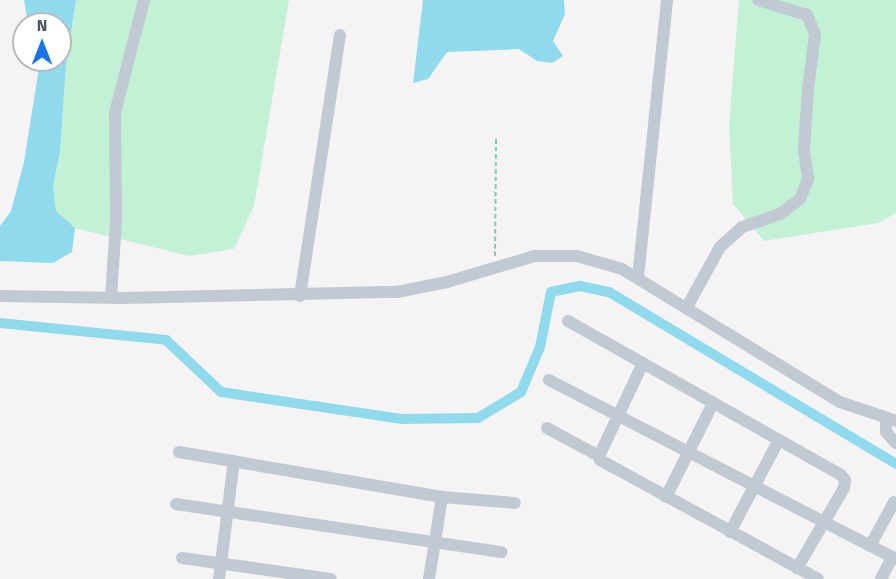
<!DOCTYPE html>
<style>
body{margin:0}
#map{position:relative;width:896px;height:579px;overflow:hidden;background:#f5f3f3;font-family:"Fira Sans",sans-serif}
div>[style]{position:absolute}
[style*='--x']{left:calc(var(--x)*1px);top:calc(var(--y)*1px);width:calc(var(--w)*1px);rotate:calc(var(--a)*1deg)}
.green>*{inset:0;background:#c3f1d5}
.water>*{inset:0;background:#90daee}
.canal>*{height:10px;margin:-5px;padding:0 5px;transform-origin:5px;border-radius:5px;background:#90daee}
.path>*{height:2px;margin-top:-1px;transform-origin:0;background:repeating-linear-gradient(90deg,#7ad0a6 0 4.5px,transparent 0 7.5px)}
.minor>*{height:12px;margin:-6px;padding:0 6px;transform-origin:6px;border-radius:6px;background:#c1cad2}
span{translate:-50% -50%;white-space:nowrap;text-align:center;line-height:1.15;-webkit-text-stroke:4.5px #fff;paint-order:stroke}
.north{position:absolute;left:12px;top:12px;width:60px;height:60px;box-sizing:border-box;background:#fff;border:2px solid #b7bbc0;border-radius:50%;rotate:0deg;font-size:16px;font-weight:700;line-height:24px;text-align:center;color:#4a5661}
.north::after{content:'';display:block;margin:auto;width:21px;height:27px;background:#1a73e8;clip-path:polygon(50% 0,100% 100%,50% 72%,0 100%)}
</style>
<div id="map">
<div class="green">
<i style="clip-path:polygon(76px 0,289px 0,254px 206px,234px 249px,189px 256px,75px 228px,56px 211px,53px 186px,60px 152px,66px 66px)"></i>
<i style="clip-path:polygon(739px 0,896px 0,896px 213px,878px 223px,764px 241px,733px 204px,729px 125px)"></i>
</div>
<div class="water">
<i style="clip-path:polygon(24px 0,76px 0,66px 66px,60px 152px,53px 186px,56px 211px,75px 228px,72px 252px,53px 263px,0 261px,0 226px,11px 211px,24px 162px,38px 74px,35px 60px,60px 60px,60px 24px,28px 24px)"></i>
<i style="clip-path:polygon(423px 0,564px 0,565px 14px,553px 41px,563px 56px,552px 63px,537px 61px,519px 49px,447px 52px,428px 79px,413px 83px)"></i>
</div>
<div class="canal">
<i style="--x:0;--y:323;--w:167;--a:5.8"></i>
<i style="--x:166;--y:340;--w:76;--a:43.4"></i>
<i style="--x:221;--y:392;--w:182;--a:8.5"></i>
<i style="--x:401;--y:419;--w:77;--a:-0.7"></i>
<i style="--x:478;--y:418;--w:50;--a:-31.2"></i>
<i style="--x:521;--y:392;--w:49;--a:-67.1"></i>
<i style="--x:540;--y:347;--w:56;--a:-78.7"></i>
<i style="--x:551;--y:292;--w:30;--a:-12"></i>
<i style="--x:580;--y:286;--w:30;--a:12"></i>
<i style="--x:609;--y:292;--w:335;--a:30.9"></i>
</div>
<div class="path">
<i style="--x:495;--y:256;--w:119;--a:-89.5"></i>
</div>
<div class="minor">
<i style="--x:638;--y:277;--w:279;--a:-84"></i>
<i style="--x:0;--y:296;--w:123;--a:0.9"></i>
<i style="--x:123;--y:298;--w:274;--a:-1.3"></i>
<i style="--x:397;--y:292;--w:51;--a:-11.3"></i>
<i style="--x:447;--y:282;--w:92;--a:-16.5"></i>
<i style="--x:535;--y:256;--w:42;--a:0"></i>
<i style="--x:577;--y:256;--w:47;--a:16.1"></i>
<i style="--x:622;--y:269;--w:255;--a:31.4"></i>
<i style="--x:840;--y:402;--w:59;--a:18.7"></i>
<i style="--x:300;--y:296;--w:264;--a:-81.3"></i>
<i style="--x:111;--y:297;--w:75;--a:-86.2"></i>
<i style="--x:116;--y:222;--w:109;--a:-90.5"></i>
<i style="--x:115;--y:113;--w:117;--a:-75.6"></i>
<i style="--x:687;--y:307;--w:68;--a:-61.2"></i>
<i style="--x:720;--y:247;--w:30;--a:-42"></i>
<i style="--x:742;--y:227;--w:40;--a:-18.9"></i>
<i style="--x:780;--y:214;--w:25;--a:-37"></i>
<i style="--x:800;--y:199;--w:22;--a:-68"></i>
<i style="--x:808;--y:179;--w:30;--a:-98"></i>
<i style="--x:804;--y:149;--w:60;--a:-86.2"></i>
<i style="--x:808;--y:89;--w:55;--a:-82.7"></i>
<i style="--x:815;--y:34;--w:21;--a:-113"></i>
<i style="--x:807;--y:15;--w:51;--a:-163"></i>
<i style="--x:568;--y:321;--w:312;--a:29.4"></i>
<i style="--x:840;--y:474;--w:8;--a:50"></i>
<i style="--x:845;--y:480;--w:8;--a:97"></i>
<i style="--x:844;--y:488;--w:93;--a:120.4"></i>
<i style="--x:643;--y:363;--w:103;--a:115.3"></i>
<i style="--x:599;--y:456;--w:4;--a:76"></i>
<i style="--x:600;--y:460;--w:248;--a:28.6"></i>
<i style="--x:549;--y:380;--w:390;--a:27.3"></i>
<i style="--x:886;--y:419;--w:13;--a:90"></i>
<i style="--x:886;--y:432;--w:15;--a:48"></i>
<i style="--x:547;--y:428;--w:59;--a:28.3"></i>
<i style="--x:179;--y:452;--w:267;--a:9.7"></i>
<i style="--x:442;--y:497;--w:73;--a:4.7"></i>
<i style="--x:666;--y:497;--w:105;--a:-63.4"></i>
<i style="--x:176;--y:504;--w:329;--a:8.4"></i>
<i style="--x:730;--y:532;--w:104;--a:-62"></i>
<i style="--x:870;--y:546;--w:50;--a:-61.4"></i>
<i style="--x:182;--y:558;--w:150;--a:8"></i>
<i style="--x:219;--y:579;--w:119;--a:-82.8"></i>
<i style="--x:429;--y:579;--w:83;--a:-81"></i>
<i style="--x:881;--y:579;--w:25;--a:-63"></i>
</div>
<div class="north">N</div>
</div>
